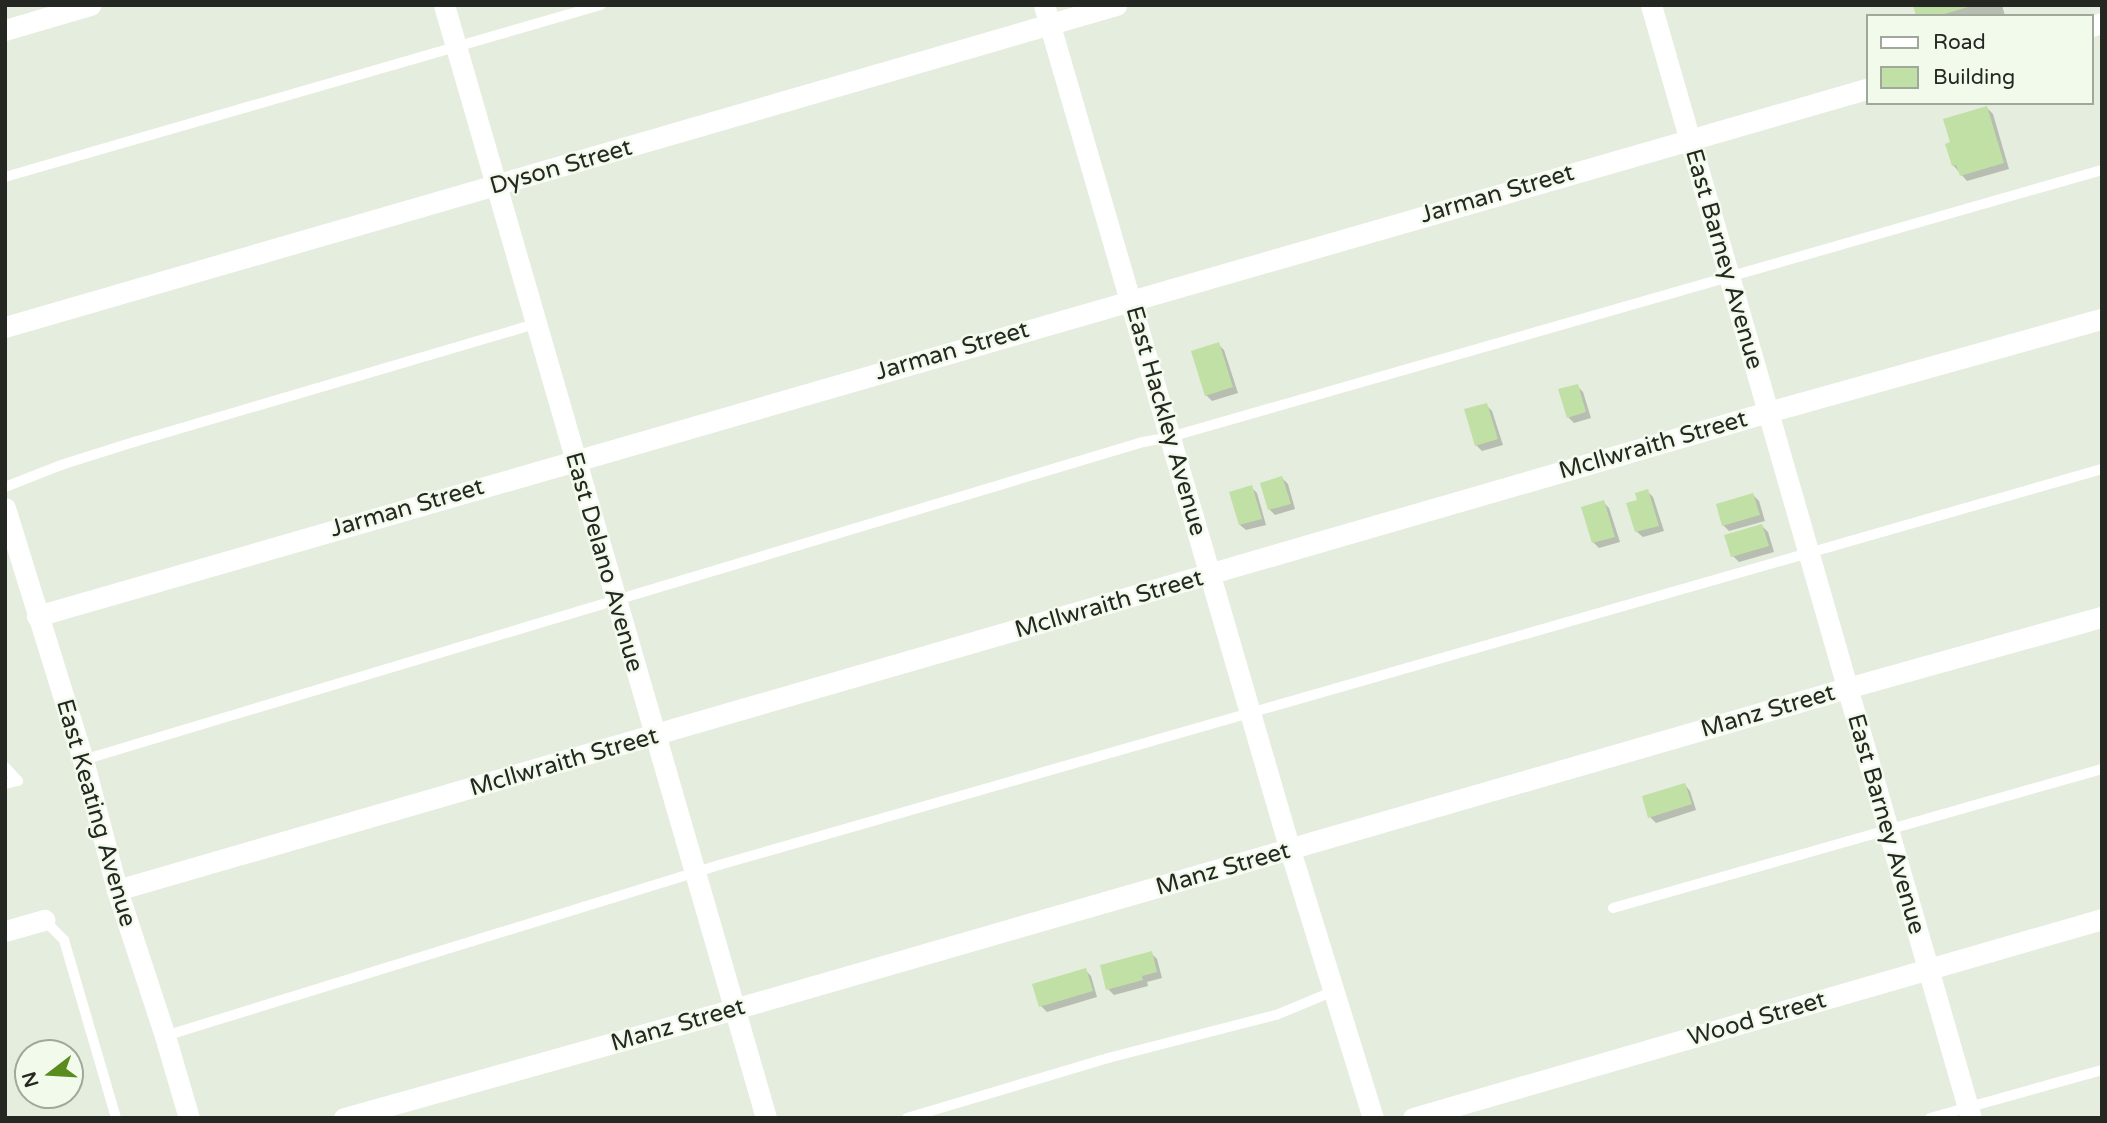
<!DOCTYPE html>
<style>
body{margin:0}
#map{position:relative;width:2107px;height:1123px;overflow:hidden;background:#e5edde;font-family:"Varela Round",sans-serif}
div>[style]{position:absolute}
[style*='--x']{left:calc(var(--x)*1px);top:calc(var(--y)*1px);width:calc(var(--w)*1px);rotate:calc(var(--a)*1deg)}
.shadow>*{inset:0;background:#0003}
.building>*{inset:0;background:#c0e0a5}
.lane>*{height:10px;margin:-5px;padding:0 5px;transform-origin:5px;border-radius:5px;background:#fff}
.street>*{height:21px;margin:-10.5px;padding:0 10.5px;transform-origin:10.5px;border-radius:10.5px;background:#fff}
span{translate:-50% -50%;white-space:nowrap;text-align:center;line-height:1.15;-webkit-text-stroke:5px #f2fbeb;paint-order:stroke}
.street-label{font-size:24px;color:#252822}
.frame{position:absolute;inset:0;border:7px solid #252822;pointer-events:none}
.legend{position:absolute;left:1866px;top:14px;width:228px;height:91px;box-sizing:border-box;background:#f2fbeb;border:2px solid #a0a79b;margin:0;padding:9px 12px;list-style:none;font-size:21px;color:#252822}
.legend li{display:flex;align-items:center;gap:14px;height:35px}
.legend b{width:35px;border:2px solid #a0a79b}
.north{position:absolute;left:14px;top:1039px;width:70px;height:70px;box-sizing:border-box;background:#f2fbeb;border:2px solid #a0a79b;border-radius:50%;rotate:253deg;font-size:19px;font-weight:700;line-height:28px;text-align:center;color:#252822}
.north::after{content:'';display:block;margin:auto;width:24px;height:32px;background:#5a8b1f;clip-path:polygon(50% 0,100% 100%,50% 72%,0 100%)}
</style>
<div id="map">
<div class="shadow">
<i style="clip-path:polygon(1915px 5px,2002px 5px,2005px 16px,1918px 16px)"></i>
<i style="clip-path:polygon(1987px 108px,1993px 114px,2009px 169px,1967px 181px,1953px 165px)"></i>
<i style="clip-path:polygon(1218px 344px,1224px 350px,1238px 393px,1212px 401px,1206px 395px)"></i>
<i style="clip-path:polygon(1577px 386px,1583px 392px,1591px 418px,1574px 423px,1568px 417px)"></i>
<i style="clip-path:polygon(1486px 405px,1492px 411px,1503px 445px,1482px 451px,1476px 445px)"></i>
<i style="clip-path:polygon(1282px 478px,1288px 484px,1295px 509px,1275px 515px,1269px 509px)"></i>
<i style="clip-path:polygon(1251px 487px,1257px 493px,1266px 525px,1246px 530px,1240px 525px)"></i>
<i style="clip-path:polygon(1647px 491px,1653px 497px,1664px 531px,1643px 537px,1637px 532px,1639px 501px)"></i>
<i style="clip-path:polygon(1753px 495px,1759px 501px,1765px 521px,1729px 531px,1723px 525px)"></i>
<i style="clip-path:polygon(1603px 502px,1609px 508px,1620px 542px,1599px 548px,1593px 542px)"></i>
<i style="clip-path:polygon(1762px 526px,1768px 532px,1774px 552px,1739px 562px,1733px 556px)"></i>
<i style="clip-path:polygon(1685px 785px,1690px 791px,1696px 810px,1656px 823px,1650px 817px)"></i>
<i style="clip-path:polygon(1151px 953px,1157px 959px,1162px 978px,1147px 982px,1148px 986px,1114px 995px,1108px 989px)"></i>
<i style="clip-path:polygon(1085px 970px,1091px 976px,1097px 997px,1047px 1012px,1041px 1006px)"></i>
</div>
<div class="building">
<i style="clip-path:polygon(1913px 5px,1971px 5px,1972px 6px,1937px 16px,1916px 16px)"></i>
<i style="clip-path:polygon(1987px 106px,2004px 163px,1960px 176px,1956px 165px,1952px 166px,1945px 144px,1950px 142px,1943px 119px)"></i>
<i style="clip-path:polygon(1219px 342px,1233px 387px,1205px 396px,1191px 351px)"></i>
<i style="clip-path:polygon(1578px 384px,1586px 412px,1567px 418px,1558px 389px)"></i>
<i style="clip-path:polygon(1487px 403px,1498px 439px,1475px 446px,1464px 409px)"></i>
<i style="clip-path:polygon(1282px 476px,1291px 504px,1268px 510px,1260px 483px)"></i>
<i style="clip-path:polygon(1252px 485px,1262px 519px,1239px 525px,1229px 492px)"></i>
<i style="clip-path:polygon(1648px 489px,1659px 526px,1635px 532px,1626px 503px,1637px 500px,1635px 493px)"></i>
<i style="clip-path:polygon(1753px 493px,1760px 515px,1722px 526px,1716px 504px)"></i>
<i style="clip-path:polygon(1604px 500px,1615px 537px,1592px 543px,1581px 507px)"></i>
<i style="clip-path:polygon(1762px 524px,1769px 546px,1731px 557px,1724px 535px)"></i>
<i style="clip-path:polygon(1685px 783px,1692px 804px,1648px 818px,1642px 796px)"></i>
<i style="clip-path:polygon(1152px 951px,1157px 972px,1142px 976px,1143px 980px,1106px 990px,1100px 965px)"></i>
<i style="clip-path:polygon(1086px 968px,1093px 991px,1039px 1007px,1032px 984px)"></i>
</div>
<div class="lane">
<i style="--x:5;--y:177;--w:620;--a:-16.1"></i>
<i style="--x:5;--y:487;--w:60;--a:-21.4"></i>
<i style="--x:61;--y:465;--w:77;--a:-17.5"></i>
<i style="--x:134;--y:442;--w:418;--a:-16.4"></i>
<i style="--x:83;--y:760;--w:1107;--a:-16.7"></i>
<i style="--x:1143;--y:442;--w:27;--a:-10"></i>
<i style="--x:1170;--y:437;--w:969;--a:-15.99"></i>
<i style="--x:5;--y:767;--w:19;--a:47"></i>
<i style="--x:18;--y:781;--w:13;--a:167"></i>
<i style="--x:1613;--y:908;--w:508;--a:-15.87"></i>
<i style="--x:44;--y:920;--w:28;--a:45"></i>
<i style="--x:64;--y:940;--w:185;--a:73.7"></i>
<i style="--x:165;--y:1036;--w:580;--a:-17.15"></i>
<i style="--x:719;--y:865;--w:1439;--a:-15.98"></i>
<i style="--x:907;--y:1118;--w:210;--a:-16.6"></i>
<i style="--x:1108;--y:1058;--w:173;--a:-14.4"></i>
<i style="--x:1276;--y:1015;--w:63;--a:-22.5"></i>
<i style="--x:1930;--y:1118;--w:179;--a:-15.6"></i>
</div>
<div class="street">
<i style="--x:444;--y:5;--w:1159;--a:73.86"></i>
<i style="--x:1044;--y:5;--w:880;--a:73.77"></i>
<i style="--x:1290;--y:850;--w:281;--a:72.8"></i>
<i style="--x:1651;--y:5;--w:1158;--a:73.96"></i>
<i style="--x:2091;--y:26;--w:11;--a:-15"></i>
<i style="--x:5;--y:30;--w:89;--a:-16.4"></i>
<i style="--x:5;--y:327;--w:1157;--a:-16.16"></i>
<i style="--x:5;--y:508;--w:264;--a:72.8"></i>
<i style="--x:83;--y:760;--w:134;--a:75.3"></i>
<i style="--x:117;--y:890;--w:154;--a:71.8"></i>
<i style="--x:165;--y:1036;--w:85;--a:73.7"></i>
<i style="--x:37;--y:616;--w:1904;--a:-16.07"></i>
<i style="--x:117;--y:890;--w:1719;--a:-16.15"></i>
<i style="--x:1768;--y:412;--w:347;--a:-15.6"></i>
<i style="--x:5;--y:931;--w:41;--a:-15.8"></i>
<i style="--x:344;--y:1118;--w:405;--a:-15.6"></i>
<i style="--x:734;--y:1009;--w:1158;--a:-16.09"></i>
<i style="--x:1847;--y:688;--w:265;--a:-15.6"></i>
<i style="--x:1413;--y:1118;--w:717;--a:-16.11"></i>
</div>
<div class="street-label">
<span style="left:561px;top:167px;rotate:-16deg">Dyson Street</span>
<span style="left:1497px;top:194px;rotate:-16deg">Jarman Street</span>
<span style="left:1724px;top:259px;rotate:74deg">East Barney Avenue</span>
<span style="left:952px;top:351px;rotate:-16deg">Jarman Street</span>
<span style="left:1166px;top:421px;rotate:74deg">East Hackley Avenue</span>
<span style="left:1653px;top:445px;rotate:-16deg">McIlwraith Street</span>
<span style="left:407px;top:508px;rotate:-16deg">Jarman Street</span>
<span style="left:604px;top:562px;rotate:74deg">East Delano Avenue</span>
<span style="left:1109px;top:604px;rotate:-16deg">McIlwraith Street</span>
<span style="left:1768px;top:711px;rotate:-16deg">Manz Street</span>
<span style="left:564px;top:762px;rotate:-16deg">McIlwraith Street</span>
<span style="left:96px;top:813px;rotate:74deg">East Keating Avenue</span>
<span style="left:1886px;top:824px;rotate:74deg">East Barney Avenue</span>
<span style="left:1223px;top:869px;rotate:-16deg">Manz Street</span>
<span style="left:1757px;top:1019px;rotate:-16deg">Wood Street</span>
<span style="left:678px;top:1025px;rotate:-16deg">Manz Street</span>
</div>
<div class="frame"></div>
<ul class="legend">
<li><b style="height:9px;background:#fff"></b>Road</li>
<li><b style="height:19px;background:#c0e0a5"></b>Building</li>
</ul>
<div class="north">N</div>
</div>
